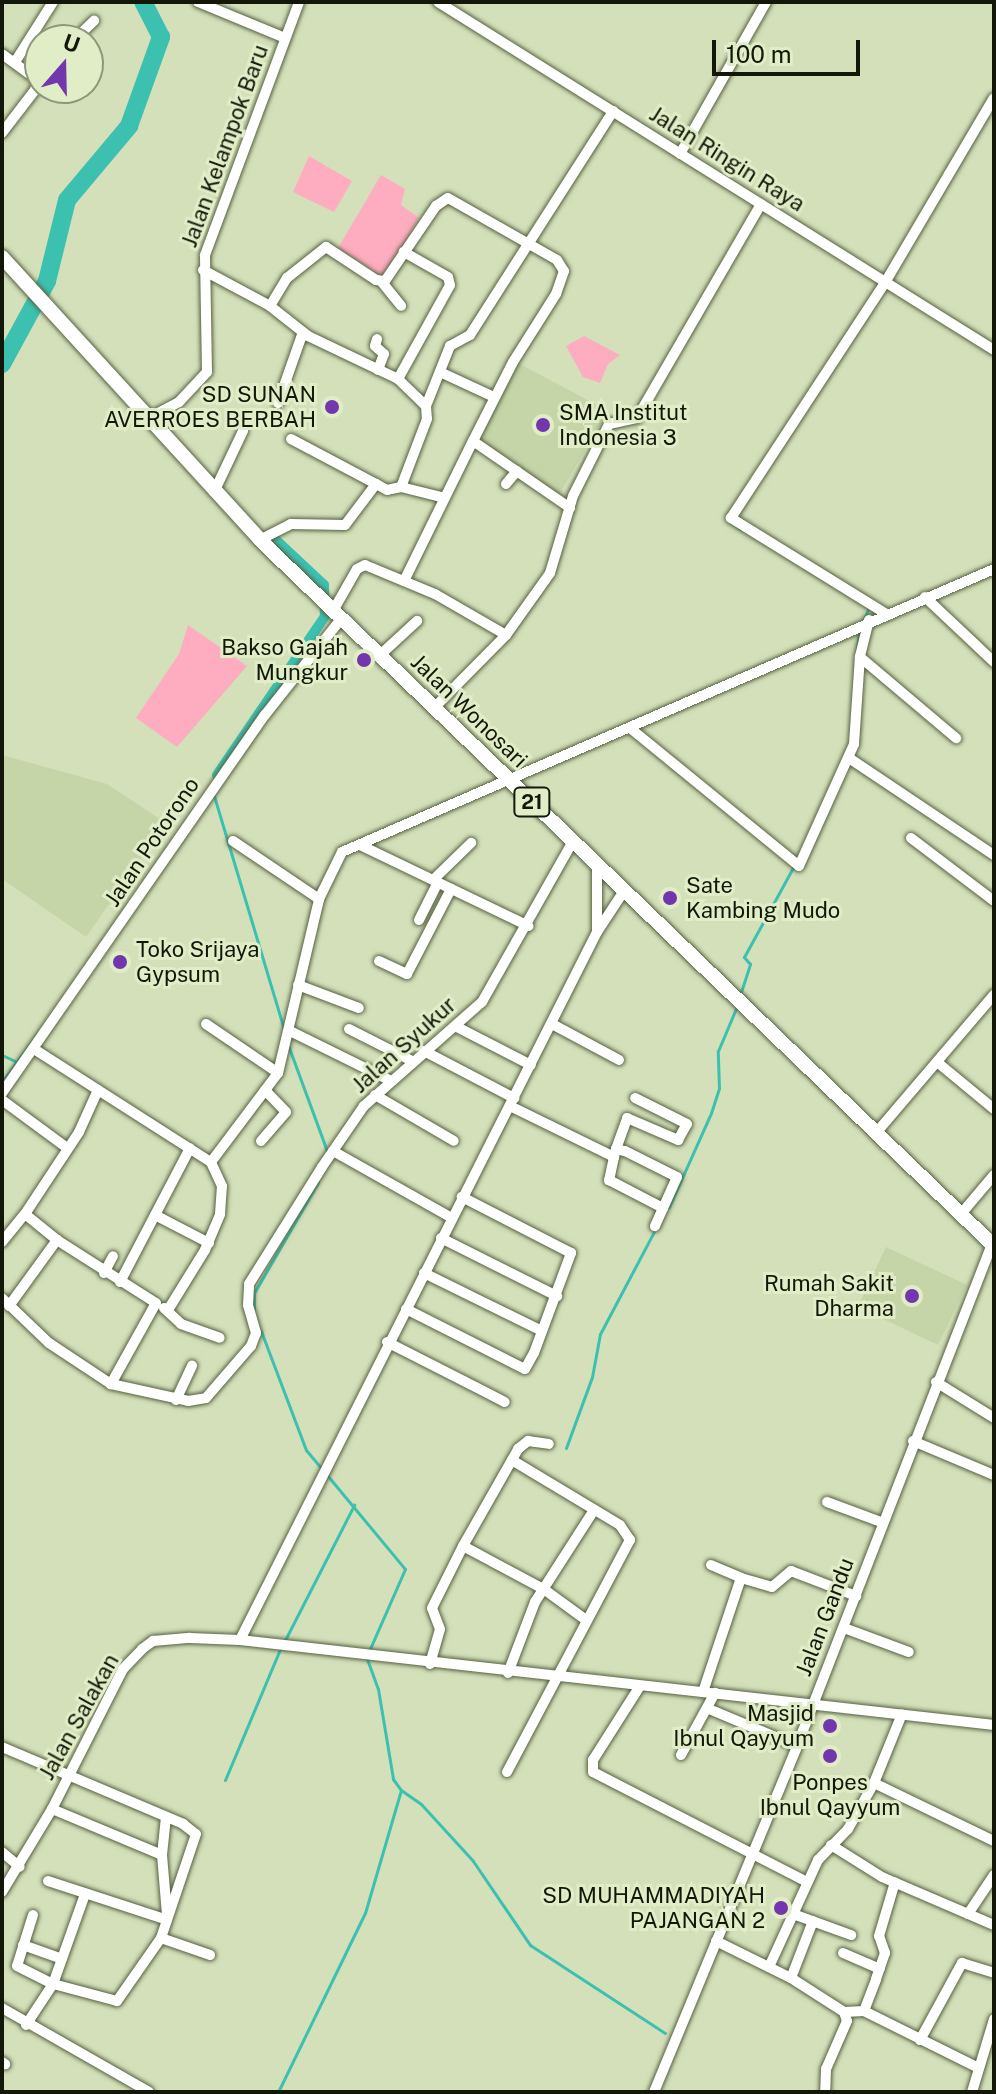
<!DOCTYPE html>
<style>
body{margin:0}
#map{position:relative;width:996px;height:2094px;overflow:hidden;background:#d3e0ba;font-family:"Public Sans",sans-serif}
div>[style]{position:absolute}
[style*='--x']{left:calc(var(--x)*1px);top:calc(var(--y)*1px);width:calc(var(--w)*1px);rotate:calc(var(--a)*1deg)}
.built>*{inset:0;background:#c5d5a8}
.green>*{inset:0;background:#feadc1}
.stream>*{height:3px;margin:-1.5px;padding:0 1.5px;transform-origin:1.5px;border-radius:1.5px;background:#3cc0b0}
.canal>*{height:10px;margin:-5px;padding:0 5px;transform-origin:5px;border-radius:5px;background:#3cc0b0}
.river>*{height:18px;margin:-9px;padding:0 9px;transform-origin:9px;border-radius:9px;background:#3cc0b0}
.roads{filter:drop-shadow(0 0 2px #566140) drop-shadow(0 0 2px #566140)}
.minor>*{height:10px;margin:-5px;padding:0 5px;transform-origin:5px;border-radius:5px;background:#fff}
.highway>*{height:14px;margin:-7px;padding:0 7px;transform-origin:7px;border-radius:7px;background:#fff}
.dots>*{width:22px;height:22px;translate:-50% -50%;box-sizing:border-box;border:4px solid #e0edc7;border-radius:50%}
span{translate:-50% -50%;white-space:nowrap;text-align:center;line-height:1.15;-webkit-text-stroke:6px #e0edc7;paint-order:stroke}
.shield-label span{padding:2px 6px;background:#e0edc7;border:2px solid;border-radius:6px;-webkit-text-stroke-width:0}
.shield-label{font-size:20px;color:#13170a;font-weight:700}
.street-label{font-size:22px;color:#13170a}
.poi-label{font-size:22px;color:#13170a}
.right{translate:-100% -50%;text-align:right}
.left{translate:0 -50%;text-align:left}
.frame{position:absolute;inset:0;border:4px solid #13170a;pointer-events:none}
.north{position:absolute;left:24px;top:24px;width:80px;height:80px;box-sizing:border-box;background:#e0edc7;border:2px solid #8e977b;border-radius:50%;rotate:20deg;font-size:22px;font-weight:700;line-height:32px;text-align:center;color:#13170a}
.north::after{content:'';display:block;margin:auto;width:28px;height:36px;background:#7237ac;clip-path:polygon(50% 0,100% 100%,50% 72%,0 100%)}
.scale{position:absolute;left:712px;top:40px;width:148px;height:36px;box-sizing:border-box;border:4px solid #13170a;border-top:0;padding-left:10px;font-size:24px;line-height:28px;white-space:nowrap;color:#13170a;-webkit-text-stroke:6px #e0edc7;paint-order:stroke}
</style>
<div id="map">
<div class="built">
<i style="clip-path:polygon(518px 363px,608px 411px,559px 495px,478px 439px)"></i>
<i style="clip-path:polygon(2px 755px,107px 784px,166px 823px,86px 937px,2px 879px)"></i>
<i style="clip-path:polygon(886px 1247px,967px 1285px,938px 1345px,858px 1307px)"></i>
</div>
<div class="green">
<i style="clip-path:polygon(309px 156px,352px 181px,334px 212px,293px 192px)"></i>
<i style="clip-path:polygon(381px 175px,405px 189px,401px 205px,419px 218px,384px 278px,338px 248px)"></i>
<i style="clip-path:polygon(584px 336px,620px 355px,608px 364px,600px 383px,583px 377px,566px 346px)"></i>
<i style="clip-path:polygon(188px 625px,247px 666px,177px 747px,136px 718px,179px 654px)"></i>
</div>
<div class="stream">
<i style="--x:727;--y:519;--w:16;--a:38"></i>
<i style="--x:863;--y:622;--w:17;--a:-69"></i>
<i style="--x:857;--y:649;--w:17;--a:-83"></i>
<i style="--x:214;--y:796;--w:244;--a:73.3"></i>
<i style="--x:740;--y:995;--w:33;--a:-72"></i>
<i style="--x:750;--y:964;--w:9;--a:-131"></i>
<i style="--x:744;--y:957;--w:106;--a:-61.3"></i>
<i style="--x:288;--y:1045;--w:116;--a:69.8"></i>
<i style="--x:2;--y:1055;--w:17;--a:25"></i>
<i style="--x:2;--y:1082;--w:61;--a:-53.7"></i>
<i style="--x:669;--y:1207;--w:103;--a:-65.9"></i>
<i style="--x:711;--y:1113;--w:26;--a:-72"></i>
<i style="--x:719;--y:1088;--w:37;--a:-92"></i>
<i style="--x:718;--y:1051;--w:49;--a:-67.1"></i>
<i style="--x:254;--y:1309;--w:16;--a:-90"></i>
<i style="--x:254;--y:1293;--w:128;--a:-60"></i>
<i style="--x:261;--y:1331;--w:127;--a:69.3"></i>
<i style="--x:306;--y:1450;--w:25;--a:50"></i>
<i style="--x:566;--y:1448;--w:76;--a:-69.9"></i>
<i style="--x:592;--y:1377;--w:44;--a:-79.5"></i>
<i style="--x:600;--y:1334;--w:120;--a:-62.2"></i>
<i style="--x:327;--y:1475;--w:122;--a:50.3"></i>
<i style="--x:405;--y:1569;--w:90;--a:113.7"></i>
<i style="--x:285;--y:1640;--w:152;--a:-62.9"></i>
<i style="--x:367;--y:1659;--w:32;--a:70"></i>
<i style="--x:378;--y:1689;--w:91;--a:80.5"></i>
<i style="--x:393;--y:1779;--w:14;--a:54"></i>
<i style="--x:401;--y:1790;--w:24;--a:35"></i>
<i style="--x:421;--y:1804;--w:77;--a:47.6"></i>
<i style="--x:473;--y:1861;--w:102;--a:55.8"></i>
<i style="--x:530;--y:1945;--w:161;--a:33.1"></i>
<i style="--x:225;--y:1780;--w:144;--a:-67.2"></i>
<i style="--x:278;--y:2092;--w:199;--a:-64.1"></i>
<i style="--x:365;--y:1913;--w:128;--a:-73.7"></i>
</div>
<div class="canal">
<i style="--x:217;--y:775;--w:192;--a:-55.8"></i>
<i style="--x:325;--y:616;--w:31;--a:-92"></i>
<i style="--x:324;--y:585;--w:66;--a:-136.8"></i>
</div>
<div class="river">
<i style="--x:2;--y:364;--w:94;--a:-61.5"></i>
<i style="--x:47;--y:281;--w:83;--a:-76.1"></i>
<i style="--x:67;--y:200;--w:97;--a:-50"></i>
<i style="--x:129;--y:126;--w:95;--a:-70.2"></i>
<i style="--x:161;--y:37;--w:39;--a:-117"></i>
</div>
<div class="roads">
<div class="minor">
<i style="--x:198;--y:2;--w:94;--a:22.5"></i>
<i style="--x:438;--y:2;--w:656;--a:32.04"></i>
<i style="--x:74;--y:40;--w:28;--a:-44"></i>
<i style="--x:2;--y:54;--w:41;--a:36"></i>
<i style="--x:15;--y:62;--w:71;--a:-57.7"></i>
<i style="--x:2;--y:133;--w:54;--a:-52.5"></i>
<i style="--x:35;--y:90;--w:18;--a:-74"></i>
<i style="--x:680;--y:154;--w:175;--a:-60.5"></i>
<i style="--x:203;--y:270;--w:76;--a:28.2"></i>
<i style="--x:270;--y:306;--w:48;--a:38.3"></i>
<i style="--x:308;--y:336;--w:100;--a:25.5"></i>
<i style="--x:398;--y:379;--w:39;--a:44"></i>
<i style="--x:426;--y:406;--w:13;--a:86"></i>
<i style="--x:427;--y:419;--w:73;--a:110.9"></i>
<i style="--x:401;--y:487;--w:14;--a:168"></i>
<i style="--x:387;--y:490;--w:13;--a:-151"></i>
<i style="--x:376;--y:484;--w:51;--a:127.1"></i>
<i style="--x:345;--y:525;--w:54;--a:-178.9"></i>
<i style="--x:291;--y:524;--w:35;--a:153"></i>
<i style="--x:381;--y:281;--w:32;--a:51"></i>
<i style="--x:270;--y:306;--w:33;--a:-59"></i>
<i style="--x:287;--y:278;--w:50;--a:-38.5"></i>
<i style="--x:326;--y:247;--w:60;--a:33.4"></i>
<i style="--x:376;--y:280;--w:9;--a:6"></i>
<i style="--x:385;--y:281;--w:91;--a:-55.8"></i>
<i style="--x:436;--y:206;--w:14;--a:-34"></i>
<i style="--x:448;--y:198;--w:125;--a:29.6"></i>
<i style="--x:557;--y:260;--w:13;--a:58"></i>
<i style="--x:564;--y:271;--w:24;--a:109"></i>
<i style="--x:556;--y:294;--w:80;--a:122.3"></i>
<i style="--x:513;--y:362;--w:89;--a:116.9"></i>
<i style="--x:473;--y:441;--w:118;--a:34.6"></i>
<i style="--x:377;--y:339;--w:7;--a:106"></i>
<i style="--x:375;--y:346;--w:12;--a:42"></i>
<i style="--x:384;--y:354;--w:17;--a:111"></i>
<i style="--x:440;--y:372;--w:60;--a:24.8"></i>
<i style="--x:398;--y:379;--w:107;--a:-61"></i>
<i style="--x:450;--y:285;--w:8;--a:-104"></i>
<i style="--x:448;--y:277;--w:51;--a:-150.4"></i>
<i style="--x:278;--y:403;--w:75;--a:-70.6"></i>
<i style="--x:426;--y:406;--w:65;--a:-68.2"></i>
<i style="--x:450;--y:346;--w:23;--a:-29"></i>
<i style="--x:470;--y:335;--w:266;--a:-57.4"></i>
<i style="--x:147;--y:419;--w:36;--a:-28"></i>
<i style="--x:179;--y:402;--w:41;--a:-47"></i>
<i style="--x:207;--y:372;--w:117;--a:-91"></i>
<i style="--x:205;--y:255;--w:270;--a:-69.6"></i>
<i style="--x:291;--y:439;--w:96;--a:27.9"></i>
<i style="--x:506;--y:484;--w:17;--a:-50"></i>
<i style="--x:401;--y:487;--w:45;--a:14"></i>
<i style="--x:214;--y:492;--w:68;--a:-64.6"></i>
<i style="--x:404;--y:581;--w:156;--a:-63.8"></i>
<i style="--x:925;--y:597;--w:95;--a:43.3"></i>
<i style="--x:333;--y:611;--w:48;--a:-60.3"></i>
<i style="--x:357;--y:569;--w:9;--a:-27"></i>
<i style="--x:365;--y:565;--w:76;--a:22.5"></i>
<i style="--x:435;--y:594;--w:82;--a:30"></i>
<i style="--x:506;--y:635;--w:76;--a:-54.6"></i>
<i style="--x:550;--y:573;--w:80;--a:-73.4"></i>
<i style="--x:573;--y:496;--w:80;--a:-63.4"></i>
<i style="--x:609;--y:424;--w:29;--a:-12"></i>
<i style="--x:637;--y:418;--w:247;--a:-59.9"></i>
<i style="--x:888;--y:615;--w:185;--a:-148.3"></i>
<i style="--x:731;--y:518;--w:283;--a:-56.8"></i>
<i style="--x:886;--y:281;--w:212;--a:-59.5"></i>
<i style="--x:869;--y:620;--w:38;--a:104"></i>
<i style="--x:860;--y:657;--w:126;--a:40.2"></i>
<i style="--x:379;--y:656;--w:52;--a:-42.6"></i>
<i style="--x:434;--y:708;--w:103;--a:-45.4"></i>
<i style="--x:630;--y:728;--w:218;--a:39.2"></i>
<i style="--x:799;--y:866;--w:134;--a:-65.7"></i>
<i style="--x:854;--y:744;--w:87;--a:-86.1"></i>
<i style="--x:849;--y:758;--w:174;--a:33.8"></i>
<i style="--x:911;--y:838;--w:104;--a:37.2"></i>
<i style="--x:233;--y:841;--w:104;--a:34"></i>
<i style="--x:360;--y:845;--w:187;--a:25.7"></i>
<i style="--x:434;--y:879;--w:52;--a:-44.2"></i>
<i style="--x:624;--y:891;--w:49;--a:123.4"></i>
<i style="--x:597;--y:932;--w:793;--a:116.76"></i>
<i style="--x:240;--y:1640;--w:759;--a:6.43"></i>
<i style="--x:419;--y:920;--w:42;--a:-63.4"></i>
<i style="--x:597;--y:930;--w:62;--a:-90"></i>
<i style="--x:379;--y:961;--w:31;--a:25"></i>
<i style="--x:407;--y:974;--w:96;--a:-62.6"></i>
<i style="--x:298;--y:985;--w:65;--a:20.7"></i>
<i style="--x:206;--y:1024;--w:87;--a:34.2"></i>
<i style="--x:552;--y:1024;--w:76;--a:28.2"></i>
<i style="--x:457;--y:1027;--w:83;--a:27.2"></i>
<i style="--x:349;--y:1029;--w:71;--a:26.9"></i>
<i style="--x:290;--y:1031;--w:113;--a:26.3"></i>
<i style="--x:34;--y:1049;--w:210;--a:32.6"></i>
<i style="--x:211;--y:1162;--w:111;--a:-53"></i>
<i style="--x:278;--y:1073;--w:179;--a:-76.7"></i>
<i style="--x:319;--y:899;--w:52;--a:-63.9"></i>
<i style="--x:342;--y:852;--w:711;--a:-23.46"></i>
<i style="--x:424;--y:1051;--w:102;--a:27.6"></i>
<i style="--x:937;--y:1062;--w:74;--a:39.5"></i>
<i style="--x:2;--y:1093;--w:460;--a:-55.2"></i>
<i style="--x:265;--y:715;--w:122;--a:-51.6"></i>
<i style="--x:375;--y:1095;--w:91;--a:30.2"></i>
<i style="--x:2;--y:1100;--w:81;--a:36.4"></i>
<i style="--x:510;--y:1106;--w:116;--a:26.1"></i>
<i style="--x:614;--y:1157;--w:8;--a:-76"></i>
<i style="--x:616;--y:1149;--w:9;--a:13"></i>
<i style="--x:625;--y:1151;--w:58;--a:26.6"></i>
<i style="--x:677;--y:1177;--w:54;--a:114.2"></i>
<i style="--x:876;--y:1133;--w:182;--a:-49.5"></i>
<i style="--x:261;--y:1141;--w:38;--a:-49"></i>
<i style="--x:286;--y:1112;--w:30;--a:-134"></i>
<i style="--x:616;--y:1149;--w:33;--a:-70"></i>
<i style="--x:627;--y:1118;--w:56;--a:23.3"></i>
<i style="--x:678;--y:1140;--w:18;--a:-61"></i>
<i style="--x:687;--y:1124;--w:58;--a:-153.4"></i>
<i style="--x:333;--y:1151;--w:137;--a:29.4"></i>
<i style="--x:614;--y:1157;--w:24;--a:102"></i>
<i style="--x:609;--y:1180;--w:61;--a:27.4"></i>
<i style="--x:961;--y:1214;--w:51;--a:-49.8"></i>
<i style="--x:155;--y:1215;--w:61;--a:27.4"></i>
<i style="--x:441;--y:1238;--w:130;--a:26.6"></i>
<i style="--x:57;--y:1240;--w:41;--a:-140.9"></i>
<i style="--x:25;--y:1214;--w:98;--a:-56.6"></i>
<i style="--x:79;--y:1132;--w:46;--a:-65.7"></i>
<i style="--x:2;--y:1242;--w:36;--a:-51"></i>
<i style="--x:104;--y:1273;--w:19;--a:-62"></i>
<i style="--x:424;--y:1273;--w:131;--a:26.2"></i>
<i style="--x:120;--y:1282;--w:151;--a:-62.4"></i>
<i style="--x:2;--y:1298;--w:65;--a:43.8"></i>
<i style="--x:49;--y:1343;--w:74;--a:33.5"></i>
<i style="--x:111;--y:1384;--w:79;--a:12.4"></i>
<i style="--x:188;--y:1401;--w:18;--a:-9"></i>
<i style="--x:206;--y:1398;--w:69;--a:-49.1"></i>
<i style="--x:251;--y:1346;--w:14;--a:-69"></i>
<i style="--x:256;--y:1333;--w:29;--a:-106"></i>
<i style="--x:248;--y:1305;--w:21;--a:-87"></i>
<i style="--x:249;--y:1284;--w:138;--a:-58"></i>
<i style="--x:322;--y:1167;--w:74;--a:-55.5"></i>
<i style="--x:364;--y:1106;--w:157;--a:-41.4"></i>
<i style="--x:482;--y:1002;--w:185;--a:-60.5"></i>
<i style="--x:9;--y:1306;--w:82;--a:-54"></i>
<i style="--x:57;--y:1240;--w:117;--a:32.5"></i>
<i style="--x:156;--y:1303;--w:93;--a:119.1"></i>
<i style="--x:164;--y:1308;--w:23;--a:43"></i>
<i style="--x:181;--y:1324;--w:41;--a:19.7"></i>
<i style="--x:406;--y:1309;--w:133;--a:26.8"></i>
<i style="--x:525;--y:1369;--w:18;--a:-61"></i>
<i style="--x:534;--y:1353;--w:107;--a:-69.7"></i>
<i style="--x:571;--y:1253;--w:123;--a:-152.8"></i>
<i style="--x:168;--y:1310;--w:70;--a:-58.3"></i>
<i style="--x:205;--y:1250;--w:39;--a:-67"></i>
<i style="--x:220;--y:1214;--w:28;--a:-86"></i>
<i style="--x:222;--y:1186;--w:26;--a:-115"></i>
<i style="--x:387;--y:1342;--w:132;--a:27"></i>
<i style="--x:936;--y:1382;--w:68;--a:31.8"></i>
<i style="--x:176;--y:1400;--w:38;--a:-65"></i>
<i style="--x:913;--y:1441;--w:88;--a:22.8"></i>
<i style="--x:827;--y:1502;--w:58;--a:20.3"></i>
<i style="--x:463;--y:1546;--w:93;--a:28.2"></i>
<i style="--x:545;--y:1590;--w:51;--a:36.2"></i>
<i style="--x:711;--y:1565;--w:33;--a:23"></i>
<i style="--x:844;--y:1628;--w:69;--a:20.3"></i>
<i style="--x:430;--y:1664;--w:36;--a:-74"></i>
<i style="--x:440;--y:1629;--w:22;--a:-111"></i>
<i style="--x:432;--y:1608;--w:69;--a:-63.4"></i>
<i style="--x:463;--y:1546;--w:112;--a:-60.4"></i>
<i style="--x:518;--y:1449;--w:13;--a:-39"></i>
<i style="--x:528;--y:1441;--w:21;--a:8"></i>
<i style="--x:508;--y:1673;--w:76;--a:-69.2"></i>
<i style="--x:535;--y:1602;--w:109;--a:-57.3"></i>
<i style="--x:640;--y:1686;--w:88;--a:122.4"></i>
<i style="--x:593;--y:1760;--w:12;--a:90"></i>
<i style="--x:593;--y:1772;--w:241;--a:27.2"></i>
<i style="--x:703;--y:1692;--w:120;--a:-71.6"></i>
<i style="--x:741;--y:1578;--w:32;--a:16"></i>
<i style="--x:772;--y:1587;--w:25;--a:-40"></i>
<i style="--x:791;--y:1571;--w:70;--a:21"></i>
<i style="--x:709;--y:1709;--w:95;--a:22.8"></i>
<i style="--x:2;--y:1747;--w:197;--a:23"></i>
<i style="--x:183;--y:1824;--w:16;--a:38"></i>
<i style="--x:196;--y:1834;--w:110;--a:108.6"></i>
<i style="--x:161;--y:1938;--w:77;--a:124.9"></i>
<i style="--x:117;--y:2001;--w:66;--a:-165.1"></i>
<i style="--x:53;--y:1984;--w:49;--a:123.4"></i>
<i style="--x:681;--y:1755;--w:71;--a:-61.3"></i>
<i style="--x:507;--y:1772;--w:263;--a:-62.1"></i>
<i style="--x:630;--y:1540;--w:18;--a:-124"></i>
<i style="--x:620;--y:1525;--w:126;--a:-149"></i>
<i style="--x:874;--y:1783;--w:133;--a:25.8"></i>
<i style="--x:52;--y:1809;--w:119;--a:22.7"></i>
<i style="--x:162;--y:1855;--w:60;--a:85.2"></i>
<i style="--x:831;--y:1845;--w:60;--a:32.1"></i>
<i style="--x:882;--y:1877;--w:122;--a:23.2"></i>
<i style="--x:2;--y:1852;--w:23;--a:40"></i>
<i style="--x:162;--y:1855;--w:38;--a:-84"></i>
<i style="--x:48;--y:1881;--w:125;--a:18.1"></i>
<i style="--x:2;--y:1892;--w:97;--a:-58.9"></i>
<i style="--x:52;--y:1809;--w:157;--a:-63.1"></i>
<i style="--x:123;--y:1669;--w:28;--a:-46"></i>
<i style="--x:142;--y:1649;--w:14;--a:-36"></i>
<i style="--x:153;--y:1641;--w:37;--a:-5"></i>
<i style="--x:190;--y:1638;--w:50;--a:2.3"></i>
<i style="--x:793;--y:1914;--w:62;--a:19.9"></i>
<i style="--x:968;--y:1914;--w:47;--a:-56.3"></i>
<i style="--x:33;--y:1915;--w:53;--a:107.4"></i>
<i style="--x:17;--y:1966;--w:40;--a:26.6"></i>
<i style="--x:53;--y:1984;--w:96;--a:-70.4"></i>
<i style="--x:161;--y:1938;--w:52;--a:19.1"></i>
<i style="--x:716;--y:1941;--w:84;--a:26.3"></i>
<i style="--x:791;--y:1978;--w:63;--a:32.7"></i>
<i style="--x:844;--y:2012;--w:9;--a:72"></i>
<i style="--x:847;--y:2021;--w:52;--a:113.6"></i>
<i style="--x:826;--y:2069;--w:23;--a:92"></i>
<i style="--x:23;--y:1945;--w:41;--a:19.7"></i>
<i style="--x:843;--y:1953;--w:40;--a:23.4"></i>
<i style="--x:769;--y:1967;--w:118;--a:-65.4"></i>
<i style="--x:818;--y:1860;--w:43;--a:-45.9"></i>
<i style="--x:848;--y:1829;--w:53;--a:-60.5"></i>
<i style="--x:874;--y:1783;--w:74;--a:-67.9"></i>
<i style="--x:791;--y:1978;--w:61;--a:-68.9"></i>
<i style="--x:2;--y:2008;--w:169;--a:29.7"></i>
<i style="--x:864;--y:2011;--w:128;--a:26.4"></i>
<i style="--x:844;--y:2012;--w:20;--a:-3"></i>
<i style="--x:864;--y:2011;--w:34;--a:-69"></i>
<i style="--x:876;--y:1979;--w:28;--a:-71"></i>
<i style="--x:885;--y:1953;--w:18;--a:-109"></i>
<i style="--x:879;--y:1936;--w:56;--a:-73.5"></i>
<i style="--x:920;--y:2040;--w:88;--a:-61.4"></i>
<i style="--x:962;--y:1963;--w:34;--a:17"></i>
<i style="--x:2;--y:2062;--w:4;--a:34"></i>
<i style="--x:654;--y:2092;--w:374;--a:-67.5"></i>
<i style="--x:797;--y:1746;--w:539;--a:-68.77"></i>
<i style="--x:972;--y:2092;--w:76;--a:-73.2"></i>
</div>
<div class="highway">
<i style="--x:2;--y:257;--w:383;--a:47.6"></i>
<i style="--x:260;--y:540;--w:1018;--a:43.89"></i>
</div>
</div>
<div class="dots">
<i style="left:332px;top:407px;background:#7237ac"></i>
<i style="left:543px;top:425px;background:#7237ac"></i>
<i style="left:364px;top:660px;background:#7237ac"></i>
<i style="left:670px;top:898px;background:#7237ac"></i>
<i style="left:120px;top:962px;background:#7237ac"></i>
<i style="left:912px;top:1296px;background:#7237ac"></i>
<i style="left:830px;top:1726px;background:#7237ac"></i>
<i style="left:830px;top:1756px;background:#7237ac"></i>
<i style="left:781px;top:1908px;background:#7237ac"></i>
</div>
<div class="shield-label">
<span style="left:532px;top:802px">21</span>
</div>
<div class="street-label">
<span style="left:225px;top:146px;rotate:-70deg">Jalan Kelampok Baru</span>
<span style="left:727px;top:159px;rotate:32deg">Jalan Ringin Raya</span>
<span style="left:469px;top:711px;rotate:44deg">Jalan Wonosari</span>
<span style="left:152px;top:842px;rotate:-56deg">Jalan Potorono</span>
<span style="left:404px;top:1045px;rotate:-42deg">Jalan Syukur</span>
<span style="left:825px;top:1617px;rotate:-69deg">Jalan Gandu</span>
<span style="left:79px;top:1717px;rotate:-61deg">Jalan Salakan</span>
</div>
<div class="poi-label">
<span class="right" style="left:316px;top:407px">SD SUNAN<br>AVERROES BERBAH</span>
<span class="left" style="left:559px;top:425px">SMA Institut<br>Indonesia 3</span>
<span class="right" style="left:348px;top:660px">Bakso Gajah<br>Mungkur</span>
<span class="left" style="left:686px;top:898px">Sate<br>Kambing Mudo</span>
<span class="left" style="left:136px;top:962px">Toko Srijaya<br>Gypsum</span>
<span class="right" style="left:894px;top:1296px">Rumah Sakit<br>Dharma</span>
<span class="right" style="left:814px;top:1726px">Masjid<br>Ibnul Qayyum</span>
<span style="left:830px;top:1795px">Ponpes<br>Ibnul Qayyum</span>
<span class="right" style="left:765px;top:1908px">SD MUHAMMADIYAH<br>PAJANGAN 2</span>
</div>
<div class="frame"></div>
<div class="north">U</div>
<div class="scale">100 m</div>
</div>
